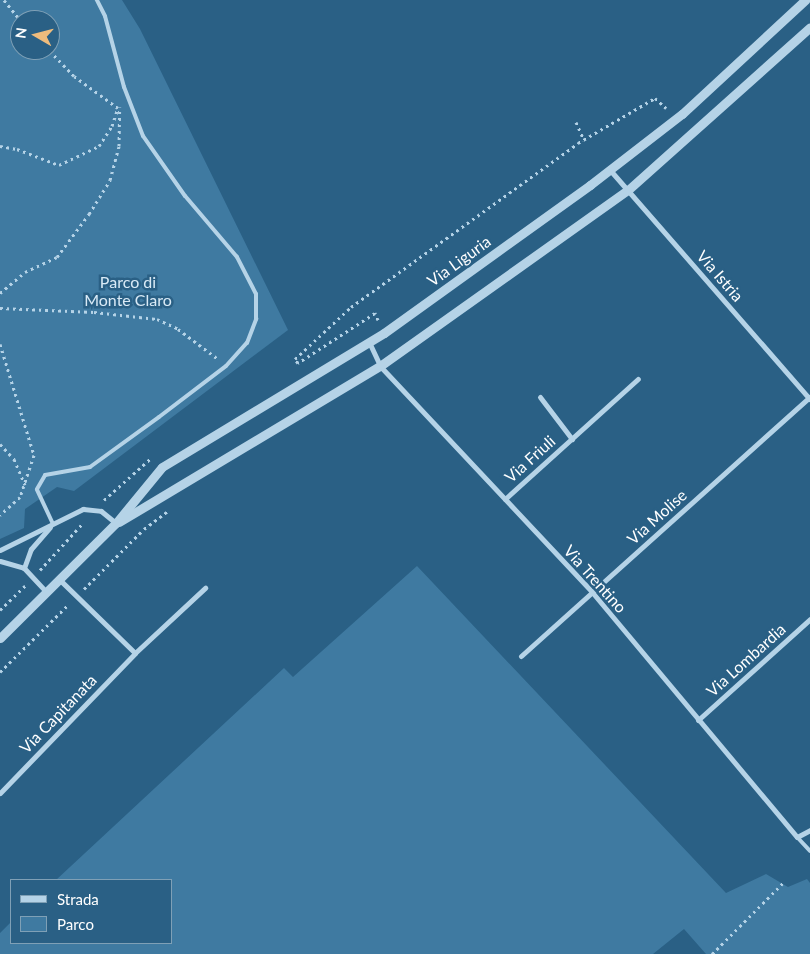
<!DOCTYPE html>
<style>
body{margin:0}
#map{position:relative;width:810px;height:954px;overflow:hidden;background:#2a6085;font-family:Lato,sans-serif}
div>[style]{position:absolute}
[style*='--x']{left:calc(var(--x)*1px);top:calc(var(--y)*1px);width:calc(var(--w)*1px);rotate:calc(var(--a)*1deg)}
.green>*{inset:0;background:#3f7aa1}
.path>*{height:3px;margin-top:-1.5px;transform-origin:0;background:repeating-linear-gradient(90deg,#b5d3e7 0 2.5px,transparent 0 6.5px)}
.service>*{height:4px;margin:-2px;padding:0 2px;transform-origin:2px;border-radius:2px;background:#b5d3e7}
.minor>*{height:5px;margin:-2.5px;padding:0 2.5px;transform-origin:2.5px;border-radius:2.5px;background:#b5d3e7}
.tertiary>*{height:9px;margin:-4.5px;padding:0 4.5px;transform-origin:4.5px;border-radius:4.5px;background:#b5d3e7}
span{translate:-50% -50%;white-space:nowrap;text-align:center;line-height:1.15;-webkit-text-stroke:5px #2a6085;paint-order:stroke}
.street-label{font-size:16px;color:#fff}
.park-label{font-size:16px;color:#d9eaf6}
.legend{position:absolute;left:10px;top:879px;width:162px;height:65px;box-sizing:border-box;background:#2a6085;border:1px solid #7fa0b6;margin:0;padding:6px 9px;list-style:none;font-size:15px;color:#fff}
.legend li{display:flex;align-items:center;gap:10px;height:25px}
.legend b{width:25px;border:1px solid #7fa0b6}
.north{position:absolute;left:10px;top:10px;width:50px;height:50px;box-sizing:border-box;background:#2a6085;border:1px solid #7fa0b6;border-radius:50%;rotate:278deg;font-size:14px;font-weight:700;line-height:20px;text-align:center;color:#fff}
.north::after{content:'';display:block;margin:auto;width:18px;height:22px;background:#eebc7d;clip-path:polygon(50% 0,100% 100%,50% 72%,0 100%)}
</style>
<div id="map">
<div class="green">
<i style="clip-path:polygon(evenodd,0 0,122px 0,140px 29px,288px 330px,74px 491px,57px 487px,25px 509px,24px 528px,0 539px,0 0,20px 20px,50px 20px,50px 50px,20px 50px,20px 20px)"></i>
<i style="clip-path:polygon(417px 566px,726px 893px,766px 874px,788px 887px,807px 879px,810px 883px,810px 954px,706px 954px,684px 929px,653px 954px,0 954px,0 933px,11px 922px,11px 943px,171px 943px,171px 880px,56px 880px,284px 668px,293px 677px)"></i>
</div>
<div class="path">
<i style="--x:4;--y:0;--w:26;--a:51"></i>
<i style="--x:576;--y:122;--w:20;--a:66"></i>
<i style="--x:0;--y:146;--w:17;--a:10"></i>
<i style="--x:17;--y:149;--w:45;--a:20.9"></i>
<i style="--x:59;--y:165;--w:44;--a:-25.4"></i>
<i style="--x:99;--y:146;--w:24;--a:-57"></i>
<i style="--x:112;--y:126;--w:19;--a:-72"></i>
<i style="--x:118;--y:108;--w:54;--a:-144"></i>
<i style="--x:74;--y:76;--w:36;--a:-134"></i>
<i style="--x:0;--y:293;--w:33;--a:-40"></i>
<i style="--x:25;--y:272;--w:35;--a:-25"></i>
<i style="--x:57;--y:257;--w:54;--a:-53.3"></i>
<i style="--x:89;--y:214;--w:40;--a:-58"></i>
<i style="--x:110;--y:180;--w:35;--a:-75"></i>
<i style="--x:119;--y:146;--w:39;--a:-89"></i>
<i style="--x:0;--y:308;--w:94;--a:2.4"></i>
<i style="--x:94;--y:312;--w:63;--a:6.3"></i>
<i style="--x:157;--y:319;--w:23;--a:25"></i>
<i style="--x:178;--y:329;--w:50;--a:36.9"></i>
<i style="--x:378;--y:320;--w:8;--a:-113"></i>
<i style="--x:375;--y:313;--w:92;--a:147"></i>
<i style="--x:298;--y:363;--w:5;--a:-127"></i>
<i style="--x:295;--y:359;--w:76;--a:-42.9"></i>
<i style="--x:351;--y:307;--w:280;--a:-35.8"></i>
<i style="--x:578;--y:143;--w:89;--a:-30.3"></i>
<i style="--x:655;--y:98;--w:15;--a:42"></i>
<i style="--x:0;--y:344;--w:116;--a:73"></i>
<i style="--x:34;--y:455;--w:44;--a:108.4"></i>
<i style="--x:20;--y:497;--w:27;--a:138"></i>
<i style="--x:0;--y:444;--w:21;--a:47"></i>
<i style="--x:14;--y:459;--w:28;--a:67"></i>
<i style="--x:104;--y:500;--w:63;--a:-41.8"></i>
<i style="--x:40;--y:570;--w:64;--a:-47.5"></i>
<i style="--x:84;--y:589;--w:85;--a:-45"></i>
<i style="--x:144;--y:529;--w:31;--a:-37"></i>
<i style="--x:0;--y:610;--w:35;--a:-44"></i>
<i style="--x:0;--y:672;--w:97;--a:-44.6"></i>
<i style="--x:712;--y:954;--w:100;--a:-45"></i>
</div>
<div class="service">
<i style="--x:53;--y:524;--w:38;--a:-115"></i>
<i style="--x:37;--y:489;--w:16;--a:-60"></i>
<i style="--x:45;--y:475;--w:46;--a:-10.1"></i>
<i style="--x:90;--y:467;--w:85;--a:-35.9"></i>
<i style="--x:159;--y:417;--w:84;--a:-37.3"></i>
<i style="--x:226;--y:366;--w:31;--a:-48"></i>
<i style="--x:247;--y:343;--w:26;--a:-69"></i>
<i style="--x:256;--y:319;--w:25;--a:-90"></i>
<i style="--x:256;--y:294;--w:42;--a:-117.2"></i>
<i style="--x:237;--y:257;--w:80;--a:-130.4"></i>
<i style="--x:185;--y:196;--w:73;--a:-125"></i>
<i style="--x:143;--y:136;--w:53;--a:-111.2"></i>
<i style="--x:124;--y:87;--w:73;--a:-105"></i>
<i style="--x:105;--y:16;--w:18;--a:-117"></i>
<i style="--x:797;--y:837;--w:19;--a:47"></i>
</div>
<div class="minor">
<i style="--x:610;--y:170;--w:304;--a:48.9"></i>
<i style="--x:369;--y:342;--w:26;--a:65"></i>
<i style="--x:380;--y:366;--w:310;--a:46.8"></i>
<i style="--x:592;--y:592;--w:319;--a:50.1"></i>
<i style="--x:797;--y:837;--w:15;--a:-28"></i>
<i style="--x:540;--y:397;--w:53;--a:52.7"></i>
<i style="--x:505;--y:499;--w:179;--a:-42.1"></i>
<i style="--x:0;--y:550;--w:93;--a:-26.3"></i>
<i style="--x:83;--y:509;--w:18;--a:6"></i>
<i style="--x:101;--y:511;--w:19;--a:39"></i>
<i style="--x:0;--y:561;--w:25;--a:16"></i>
<i style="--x:24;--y:568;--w:33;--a:47"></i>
<i style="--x:24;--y:568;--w:20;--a:-70"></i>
<i style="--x:31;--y:549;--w:29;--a:-49"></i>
<i style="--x:135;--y:653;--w:96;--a:-42.9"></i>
<i style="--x:521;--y:656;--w:388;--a:-41.9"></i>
<i style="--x:698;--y:720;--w:151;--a:-42"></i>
<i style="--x:0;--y:793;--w:194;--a:-46"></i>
<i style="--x:135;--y:653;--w:106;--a:-135.8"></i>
</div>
<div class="tertiary">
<i style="--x:119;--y:522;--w:304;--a:-30.9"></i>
<i style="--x:380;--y:366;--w:304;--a:-35.4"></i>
<i style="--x:628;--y:190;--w:244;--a:-41.8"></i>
<i style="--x:0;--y:638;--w:163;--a:-44.8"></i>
<i style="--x:116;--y:523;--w:72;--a:-50.6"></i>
<i style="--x:162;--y:467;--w:259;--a:-31.1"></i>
<i style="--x:384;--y:333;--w:254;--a:-35.7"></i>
<i style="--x:590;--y:185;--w:116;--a:-37.7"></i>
<i style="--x:682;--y:114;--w:168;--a:-42.8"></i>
</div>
<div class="street-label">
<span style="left:459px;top:261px;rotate:-36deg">Via Liguria</span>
<span style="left:720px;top:276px;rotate:49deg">Via Istria</span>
<span style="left:530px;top:459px;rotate:-42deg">Via Friuli</span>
<span style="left:657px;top:517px;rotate:-42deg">Via Molise</span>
<span style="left:595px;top:579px;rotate:48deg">Via Trentino</span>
<span style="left:746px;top:660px;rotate:-42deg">Via Lombardia</span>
<span style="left:58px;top:714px;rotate:-46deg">Via Capitanata</span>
</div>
<div class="park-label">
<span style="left:128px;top:291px">Parco di<br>Monte Claro</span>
</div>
<ul class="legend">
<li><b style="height:6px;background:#b5d3e7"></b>Strada</li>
<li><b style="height:14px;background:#3f7aa1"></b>Parco</li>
</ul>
<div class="north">N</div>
</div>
